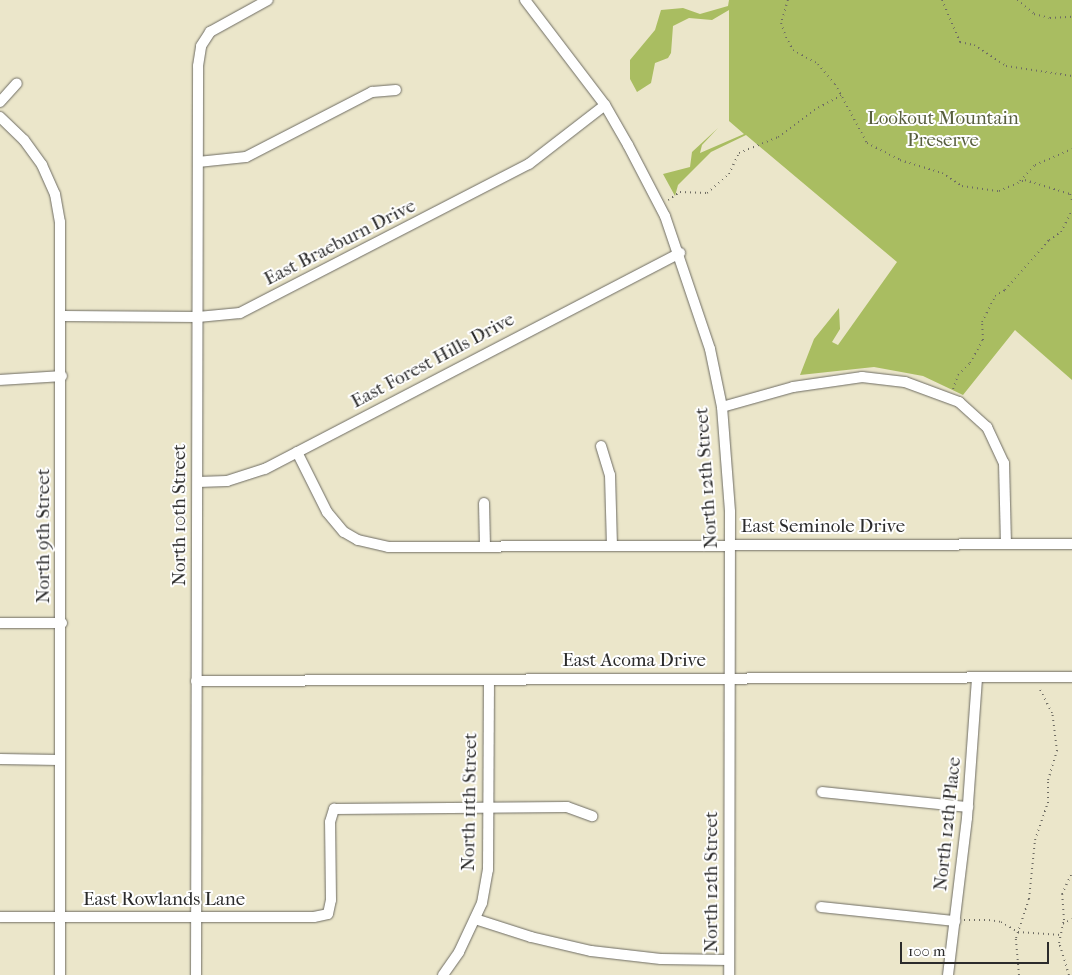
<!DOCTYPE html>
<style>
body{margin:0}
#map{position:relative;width:1072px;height:975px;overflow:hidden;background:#ebe6ca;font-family:"IM FELL French Canon",serif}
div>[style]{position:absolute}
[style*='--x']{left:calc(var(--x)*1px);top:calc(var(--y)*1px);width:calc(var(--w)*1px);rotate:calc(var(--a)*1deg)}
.green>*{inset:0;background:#a9bd61}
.path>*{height:2px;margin-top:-1px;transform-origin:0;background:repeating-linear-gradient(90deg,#6e6c63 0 1px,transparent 0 5px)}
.roads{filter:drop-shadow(0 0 1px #6e6c63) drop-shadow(0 0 1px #6e6c63)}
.street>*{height:10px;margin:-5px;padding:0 5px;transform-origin:5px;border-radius:5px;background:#fff}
span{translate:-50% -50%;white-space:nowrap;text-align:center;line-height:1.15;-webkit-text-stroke:4px #fff;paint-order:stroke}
.park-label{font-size:19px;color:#575e3e}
.street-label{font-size:19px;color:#2b2b2b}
.scale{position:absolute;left:900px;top:942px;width:149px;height:22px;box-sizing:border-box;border:2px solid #2b2b2b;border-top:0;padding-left:6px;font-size:15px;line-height:18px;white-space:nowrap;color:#2b2b2b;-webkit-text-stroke:4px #fff;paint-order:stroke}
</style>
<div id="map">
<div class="green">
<i style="clip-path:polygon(729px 0,1072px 0,1072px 380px,1015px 330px,963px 395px,923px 376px,874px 367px,800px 375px,814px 339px,839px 308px,840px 329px,832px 342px,838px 345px,897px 262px,746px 135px,711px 152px,678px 185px,675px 196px,663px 174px,690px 167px,692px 152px,718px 128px,702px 145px,700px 153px,744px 134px,729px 121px,729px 10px,712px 20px,689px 18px,673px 26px,671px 53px,668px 58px,655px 63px,651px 83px,637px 92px,630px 79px,630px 60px,655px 30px,661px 10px,683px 8px,700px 14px,728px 6px)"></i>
</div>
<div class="path">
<i style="--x:788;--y:0;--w:24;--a:107"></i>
<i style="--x:781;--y:23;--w:15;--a:70"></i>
<i style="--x:786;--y:37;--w:15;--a:62"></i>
<i style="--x:793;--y:50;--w:29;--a:29"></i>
<i style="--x:818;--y:64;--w:26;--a:50"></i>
<i style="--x:835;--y:84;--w:67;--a:61.5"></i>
<i style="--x:867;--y:143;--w:37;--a:27"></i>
<i style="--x:900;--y:160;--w:44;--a:17.2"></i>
<i style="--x:942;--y:173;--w:24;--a:33"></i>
<i style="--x:962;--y:186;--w:37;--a:8"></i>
<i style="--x:999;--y:191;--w:28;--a:-23"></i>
<i style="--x:1025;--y:180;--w:47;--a:17.3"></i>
<i style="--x:1070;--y:194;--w:6;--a:72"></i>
<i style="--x:942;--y:0;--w:46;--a:66.8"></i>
<i style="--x:960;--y:42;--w:14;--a:12"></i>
<i style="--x:974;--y:45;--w:38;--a:33"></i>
<i style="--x:1006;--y:66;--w:67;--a:8.6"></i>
<i style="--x:1017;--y:0;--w:22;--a:39"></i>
<i style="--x:1034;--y:14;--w:16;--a:14"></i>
<i style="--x:1050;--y:18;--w:22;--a:-3"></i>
<i style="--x:1020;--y:181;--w:22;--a:-47"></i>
<i style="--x:1035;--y:165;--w:40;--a:-23.4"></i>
<i style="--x:668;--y:200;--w:14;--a:-34"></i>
<i style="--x:680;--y:192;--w:27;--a:2"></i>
<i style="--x:707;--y:193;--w:29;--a:-41"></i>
<i style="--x:729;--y:174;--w:23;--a:-65"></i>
<i style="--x:739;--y:153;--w:42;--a:-22.3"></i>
<i style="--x:778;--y:137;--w:45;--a:-36.9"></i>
<i style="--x:814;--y:110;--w:32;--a:-28"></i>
<i style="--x:953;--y:389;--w:15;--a:-70"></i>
<i style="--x:958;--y:375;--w:17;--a:-45"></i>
<i style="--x:970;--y:363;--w:26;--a:-61"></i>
<i style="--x:983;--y:340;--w:18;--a:-93"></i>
<i style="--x:982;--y:322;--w:29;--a:-63"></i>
<i style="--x:995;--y:296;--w:12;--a:-31"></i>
<i style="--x:1005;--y:290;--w:67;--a:-48.7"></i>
<i style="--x:1049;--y:240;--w:14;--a:-34"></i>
<i style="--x:1061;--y:232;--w:25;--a:-63"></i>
<i style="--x:964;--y:920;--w:25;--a:0"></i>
<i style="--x:989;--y:920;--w:12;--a:9"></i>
<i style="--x:1001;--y:922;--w:20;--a:30"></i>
<i style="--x:1018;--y:932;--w:43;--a:4"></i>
<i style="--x:1063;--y:924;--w:10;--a:-29"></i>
<i style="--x:1019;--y:975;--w:37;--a:-95"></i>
<i style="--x:1016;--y:938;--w:41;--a:-71.6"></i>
<i style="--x:1029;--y:899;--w:59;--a:-84.2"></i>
<i style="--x:1035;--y:840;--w:39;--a:-71"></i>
<i style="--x:1048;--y:803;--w:23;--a:-90"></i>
<i style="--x:1048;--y:780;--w:30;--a:-73"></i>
<i style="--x:1057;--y:751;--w:38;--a:-97"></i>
<i style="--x:1052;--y:713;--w:29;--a:-117"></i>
<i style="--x:1069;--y:975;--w:34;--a:-107"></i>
<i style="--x:1059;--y:943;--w:24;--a:-78"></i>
<i style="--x:1064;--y:920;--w:26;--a:-94"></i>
<i style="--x:1062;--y:894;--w:23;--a:-65"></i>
</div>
<div class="roads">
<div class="street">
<i style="--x:525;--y:0;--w:132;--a:52.7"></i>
<i style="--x:605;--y:105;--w:46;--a:60.1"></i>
<i style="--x:628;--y:145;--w:80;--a:62.5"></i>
<i style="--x:665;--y:216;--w:140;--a:71.3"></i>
<i style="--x:710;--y:349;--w:59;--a:78.3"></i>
<i style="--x:722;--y:407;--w:105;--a:85.6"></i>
<i style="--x:730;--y:512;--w:463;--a:90.1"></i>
<i style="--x:0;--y:102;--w:25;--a:-48"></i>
<i style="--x:0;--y:117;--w:33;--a:44"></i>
<i style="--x:24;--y:140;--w:31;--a:54"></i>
<i style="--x:42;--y:165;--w:32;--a:66"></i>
<i style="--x:55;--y:194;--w:28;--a:80"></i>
<i style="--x:60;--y:222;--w:753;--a:90"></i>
<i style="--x:198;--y:162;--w:48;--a:-5.9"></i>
<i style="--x:246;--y:157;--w:142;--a:-27.3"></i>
<i style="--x:372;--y:92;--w:24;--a:-5"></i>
<i style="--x:62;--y:316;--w:136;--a:0.4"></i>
<i style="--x:198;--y:317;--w:42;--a:-5.4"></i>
<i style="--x:240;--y:313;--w:325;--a:-27.3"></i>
<i style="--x:529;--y:164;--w:96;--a:-37.8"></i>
<i style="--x:0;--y:380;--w:62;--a:-3.7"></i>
<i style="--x:722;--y:407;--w:74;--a:-15.7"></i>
<i style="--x:793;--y:387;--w:70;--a:-8.2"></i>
<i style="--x:862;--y:377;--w:43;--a:6.6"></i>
<i style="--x:905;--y:382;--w:58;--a:20.3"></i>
<i style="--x:959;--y:402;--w:38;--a:42"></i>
<i style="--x:987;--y:427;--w:40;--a:65"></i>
<i style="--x:1004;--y:463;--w:81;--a:88.6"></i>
<i style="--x:601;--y:446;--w:30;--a:73"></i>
<i style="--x:610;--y:475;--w:71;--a:88.4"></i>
<i style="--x:297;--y:452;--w:67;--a:63.4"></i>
<i style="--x:327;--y:512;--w:26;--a:50"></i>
<i style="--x:344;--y:532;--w:16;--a:30"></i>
<i style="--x:358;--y:540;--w:31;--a:13"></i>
<i style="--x:388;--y:547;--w:684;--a:-0.25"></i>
<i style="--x:198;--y:482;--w:29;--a:-2"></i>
<i style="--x:227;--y:481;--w:40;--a:-18"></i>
<i style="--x:265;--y:469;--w:468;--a:-27.5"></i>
<i style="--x:484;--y:503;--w:43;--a:88.7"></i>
<i style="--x:0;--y:623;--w:62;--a:0"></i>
<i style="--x:196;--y:681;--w:876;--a:-0.26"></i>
<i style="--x:0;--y:759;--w:59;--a:1"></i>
<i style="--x:822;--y:792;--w:147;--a:5.9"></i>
<i style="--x:821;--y:907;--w:135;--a:6"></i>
<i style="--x:0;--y:917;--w:314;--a:0"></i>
<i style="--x:314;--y:917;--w:14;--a:-12"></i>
<i style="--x:328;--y:914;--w:14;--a:-78"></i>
<i style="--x:331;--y:900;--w:78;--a:-90.7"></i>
<i style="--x:330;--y:822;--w:14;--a:-73"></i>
<i style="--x:334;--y:809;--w:233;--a:-0.5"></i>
<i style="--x:567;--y:807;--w:27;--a:20"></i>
<i style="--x:475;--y:919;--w:59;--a:17.8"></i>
<i style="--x:531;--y:937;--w:62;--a:13.1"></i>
<i style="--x:591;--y:951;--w:70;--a:6.5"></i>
<i style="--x:661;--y:959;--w:68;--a:0.8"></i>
<i style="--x:196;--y:975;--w:909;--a:-89.87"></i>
<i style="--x:198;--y:66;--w:20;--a:-81"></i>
<i style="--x:201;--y:46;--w:17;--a:-57"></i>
<i style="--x:210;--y:32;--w:66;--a:-28.9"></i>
<i style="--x:443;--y:975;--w:28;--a:-55"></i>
<i style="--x:459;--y:952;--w:54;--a:-64.9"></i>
<i style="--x:482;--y:903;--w:34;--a:-80"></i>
<i style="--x:488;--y:870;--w:190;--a:-89.7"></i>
<i style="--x:948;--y:975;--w:158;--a:-83.1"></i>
<i style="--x:967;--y:818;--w:141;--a:-85.9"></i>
</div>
</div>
<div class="park-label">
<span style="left:943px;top:130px">Lookout Mountain<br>Preserve</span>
</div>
<div class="street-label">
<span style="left:340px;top:243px;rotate:-27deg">East Braeburn Drive</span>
<span style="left:433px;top:361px;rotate:-28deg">East Forest Hills Drive</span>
<span style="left:707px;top:478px;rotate:-94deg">North 12th Street</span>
<span style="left:180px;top:515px;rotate:-90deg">North 10th Street</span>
<span style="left:823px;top:527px">East Seminole Drive</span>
<span style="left:44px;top:536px;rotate:-90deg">North 9th Street</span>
<span style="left:634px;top:661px">East Acoma Drive</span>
<span style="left:470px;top:802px;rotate:-89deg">North 11th Street</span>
<span style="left:948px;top:824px;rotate:-84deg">North 12th Place</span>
<span style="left:712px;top:882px;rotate:-90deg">North 12th Street</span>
<span style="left:164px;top:900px">East Rowlands Lane</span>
</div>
<div class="scale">100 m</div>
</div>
